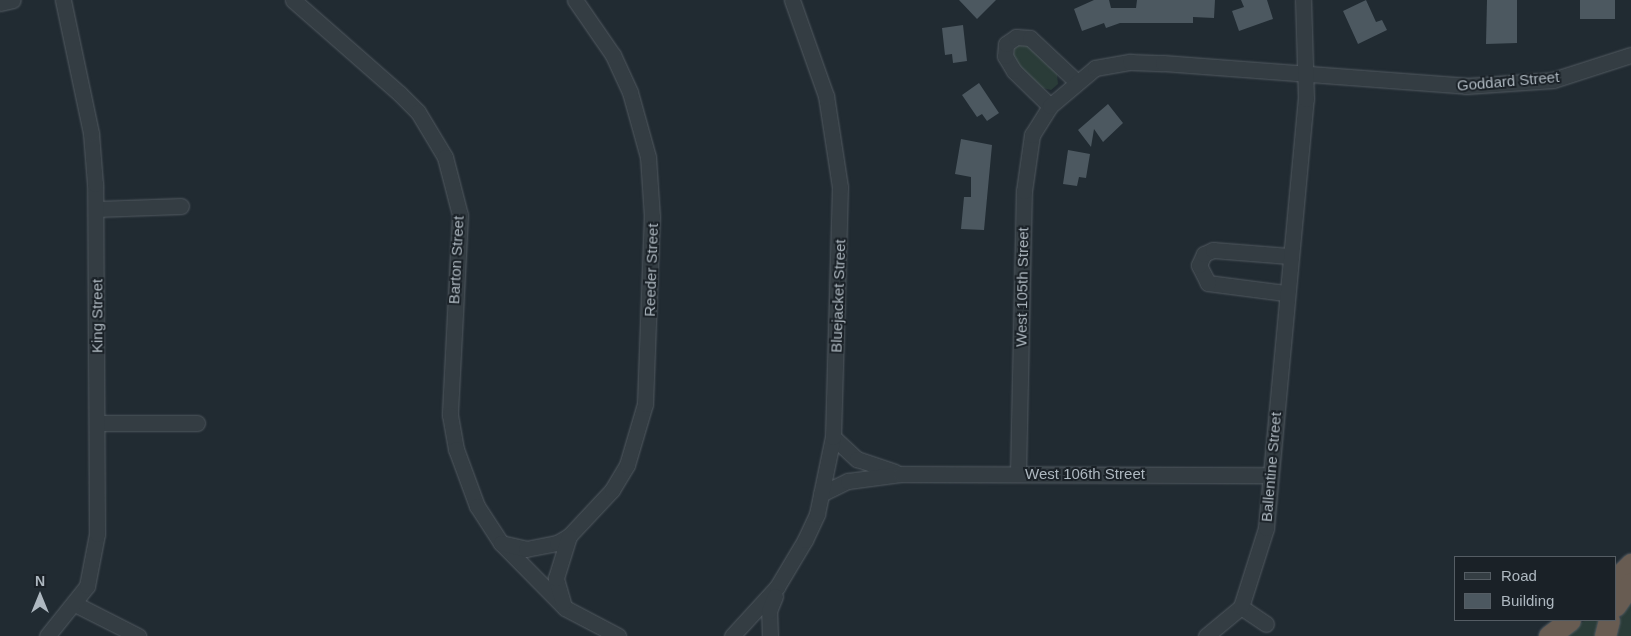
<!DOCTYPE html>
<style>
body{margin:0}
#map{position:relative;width:1631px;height:636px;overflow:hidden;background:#212b32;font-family:Arial,sans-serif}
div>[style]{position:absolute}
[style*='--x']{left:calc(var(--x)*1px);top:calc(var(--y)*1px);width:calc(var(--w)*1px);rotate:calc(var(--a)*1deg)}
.green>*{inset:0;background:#2a3c38}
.building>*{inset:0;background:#4c5860}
.roads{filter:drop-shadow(0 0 1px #525a61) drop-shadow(0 0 1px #525a61)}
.minor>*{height:15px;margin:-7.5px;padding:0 7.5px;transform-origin:7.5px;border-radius:7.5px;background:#343d43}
.highway>*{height:21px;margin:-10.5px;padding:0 10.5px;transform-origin:10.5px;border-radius:10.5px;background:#685c52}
span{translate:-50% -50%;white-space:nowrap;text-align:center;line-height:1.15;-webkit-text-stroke:4px #1a2127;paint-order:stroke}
.street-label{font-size:15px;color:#aeb8c0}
.legend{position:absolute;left:1454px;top:556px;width:162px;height:65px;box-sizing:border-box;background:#1a2127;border:1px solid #555d64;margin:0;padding:6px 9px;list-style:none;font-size:15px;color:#aeb8c0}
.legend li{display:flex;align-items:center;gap:10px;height:25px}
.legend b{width:25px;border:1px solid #555d64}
.north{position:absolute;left:15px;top:571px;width:50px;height:50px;-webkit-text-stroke:4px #1a2127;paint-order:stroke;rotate:0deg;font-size:14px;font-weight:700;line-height:20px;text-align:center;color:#aeb8c0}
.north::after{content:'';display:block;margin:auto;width:18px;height:22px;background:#aeb8c0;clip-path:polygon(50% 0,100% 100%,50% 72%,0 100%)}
</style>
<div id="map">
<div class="green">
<i style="clip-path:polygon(1025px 43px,1057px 74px,1058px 84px,1051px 90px,1039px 87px,1012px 57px,1016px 44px)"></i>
<i style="clip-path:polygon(1631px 599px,1631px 636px,1615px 636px,1624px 607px)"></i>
<i style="clip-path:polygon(1585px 620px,1602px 620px,1597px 636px,1565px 636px)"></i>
</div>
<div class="building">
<i style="clip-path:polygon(959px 0,996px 0,977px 19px)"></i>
<i style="clip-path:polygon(1094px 0,1109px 0,1111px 8px,1136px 8px,1137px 0,1215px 0,1214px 18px,1193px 17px,1193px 23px,1120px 23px,1106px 28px,1104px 23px,1082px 31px,1074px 9px)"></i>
<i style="clip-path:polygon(1241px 0,1267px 0,1273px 19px,1239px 31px,1232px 11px,1244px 7px)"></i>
<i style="clip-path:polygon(1366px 0,1376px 22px,1382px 20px,1387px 30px,1358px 44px,1343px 11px)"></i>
<i style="clip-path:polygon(1487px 0,1517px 0,1517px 43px,1486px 44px)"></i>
<i style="clip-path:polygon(1580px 0,1615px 0,1615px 19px,1580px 19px)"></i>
<i style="clip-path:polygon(963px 25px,967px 61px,953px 63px,952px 54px,945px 55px,942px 28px)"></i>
<i style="clip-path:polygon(979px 83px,999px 113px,987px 121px,982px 114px,977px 117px,962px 95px)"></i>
<i style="clip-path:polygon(1108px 104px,1123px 123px,1103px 142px,1094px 129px,1091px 147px,1078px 130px)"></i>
<i style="clip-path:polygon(961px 139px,992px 145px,984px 230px,961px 229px,964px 197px,971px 197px,971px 177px,955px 174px)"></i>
<i style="clip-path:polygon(1068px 150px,1090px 154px,1086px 178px,1079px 177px,1077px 186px,1063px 184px)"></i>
</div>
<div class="roads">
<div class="minor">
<i style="--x:293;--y:0;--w:142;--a:41.3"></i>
<i style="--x:400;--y:94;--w:25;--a:45"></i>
<i style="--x:418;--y:112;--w:52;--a:59"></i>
<i style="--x:445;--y:157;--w:60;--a:75.5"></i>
<i style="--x:460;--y:215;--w:200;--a:92.9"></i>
<i style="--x:450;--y:415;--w:35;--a:80"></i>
<i style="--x:456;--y:449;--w:61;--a:69.8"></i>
<i style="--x:477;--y:506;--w:44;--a:57"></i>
<i style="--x:501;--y:543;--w:91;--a:45.4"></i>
<i style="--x:565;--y:608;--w:60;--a:27.8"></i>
<i style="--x:0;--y:3;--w:13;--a:-13"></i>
<i style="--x:1050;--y:106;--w:50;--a:-135.8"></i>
<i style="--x:1014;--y:71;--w:17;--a:-121"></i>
<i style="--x:1005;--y:56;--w:12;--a:-85"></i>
<i style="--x:1006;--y:44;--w:12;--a:-35"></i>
<i style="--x:1016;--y:37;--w:14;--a:4"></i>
<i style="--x:1030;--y:38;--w:64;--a:43.1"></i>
<i style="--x:97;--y:209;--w:84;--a:-2"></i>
<i style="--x:1285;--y:293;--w:78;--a:-172.6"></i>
<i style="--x:1208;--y:283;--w:20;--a:-117"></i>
<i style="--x:1199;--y:265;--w:12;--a:-66"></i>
<i style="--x:1204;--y:254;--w:10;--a:-24"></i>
<i style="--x:1213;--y:250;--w:76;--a:4.5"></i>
<i style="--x:97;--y:423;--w:100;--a:0"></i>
<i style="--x:833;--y:437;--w:33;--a:43"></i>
<i style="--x:857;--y:459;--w:40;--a:18.9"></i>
<i style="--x:1018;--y:474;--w:283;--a:-88.8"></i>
<i style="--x:1024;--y:191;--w:57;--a:-81.9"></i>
<i style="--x:1032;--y:135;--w:34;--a:-58"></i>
<i style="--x:1050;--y:106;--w:59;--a:-40.2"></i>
<i style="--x:1095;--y:68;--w:36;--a:-10"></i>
<i style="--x:1130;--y:62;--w:33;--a:2"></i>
<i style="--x:1163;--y:63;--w:304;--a:4.3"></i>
<i style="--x:1466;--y:86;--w:87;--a:-3.9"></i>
<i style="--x:1553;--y:80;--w:82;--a:-17.8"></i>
<i style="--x:821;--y:494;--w:30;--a:-26"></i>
<i style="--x:848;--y:481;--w:53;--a:-7.5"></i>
<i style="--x:901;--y:474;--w:369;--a:0.2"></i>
<i style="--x:501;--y:543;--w:26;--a:13"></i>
<i style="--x:526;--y:549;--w:32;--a:-11"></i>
<i style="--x:557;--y:543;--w:14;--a:-30"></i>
<i style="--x:569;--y:536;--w:63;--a:-46.9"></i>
<i style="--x:612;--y:490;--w:29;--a:-59"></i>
<i style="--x:627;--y:465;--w:64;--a:-73.6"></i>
<i style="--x:645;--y:404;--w:187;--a:-87.9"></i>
<i style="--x:652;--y:217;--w:60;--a:-93.8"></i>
<i style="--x:648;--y:157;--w:67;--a:-105.5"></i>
<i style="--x:630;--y:92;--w:41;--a:-114.7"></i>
<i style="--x:613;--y:55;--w:67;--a:-124.6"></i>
<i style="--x:563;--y:603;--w:26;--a:-106"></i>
<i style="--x:556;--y:578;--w:44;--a:-72.8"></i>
<i style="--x:75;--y:604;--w:71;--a:26.9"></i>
<i style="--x:1241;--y:607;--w:30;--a:34"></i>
<i style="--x:47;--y:636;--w:64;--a:-51.3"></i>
<i style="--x:87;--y:586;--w:53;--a:-79.1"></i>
<i style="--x:97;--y:534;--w:350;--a:-90.3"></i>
<i style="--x:95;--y:184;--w:51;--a:-94.5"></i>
<i style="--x:91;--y:133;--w:136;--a:-101.9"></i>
<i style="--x:732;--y:636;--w:67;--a:-47.4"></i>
<i style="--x:777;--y:587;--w:55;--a:-59.2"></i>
<i style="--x:805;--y:540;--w:29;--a:-65"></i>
<i style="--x:817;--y:514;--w:79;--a:-78.3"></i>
<i style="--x:833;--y:437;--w:250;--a:-88.4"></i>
<i style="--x:840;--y:187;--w:92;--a:-98.7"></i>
<i style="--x:826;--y:96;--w:102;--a:-109.5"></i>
<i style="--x:770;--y:636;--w:25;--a:-92"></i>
<i style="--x:769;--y:611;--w:16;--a:-68"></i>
<i style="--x:1206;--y:636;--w:45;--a:-39.6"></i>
<i style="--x:1241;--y:607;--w:83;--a:-72.4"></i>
<i style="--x:1266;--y:528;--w:431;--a:-84.7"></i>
<i style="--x:1306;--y:99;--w:99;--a:-91.7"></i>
</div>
<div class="highway">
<i style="--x:1615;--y:580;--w:23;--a:-45"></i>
<i style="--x:1615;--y:606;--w:28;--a:-55"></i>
<i style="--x:1549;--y:636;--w:26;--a:-37"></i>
<i style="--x:1605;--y:636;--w:16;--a:-76"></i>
</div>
</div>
<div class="street-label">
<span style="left:1508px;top:81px;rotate:-5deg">Goddard Street</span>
<span style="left:456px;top:260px;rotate:-87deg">Barton Street</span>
<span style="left:651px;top:270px;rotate:-88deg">Reeder Street</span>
<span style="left:1022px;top:287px;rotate:-89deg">West 105th Street</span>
<span style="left:838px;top:296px;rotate:-88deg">Bluejacket Street</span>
<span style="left:97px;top:316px;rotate:-90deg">King Street</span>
<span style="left:1271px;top:467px;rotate:-85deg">Ballentine Street</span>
<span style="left:1085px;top:474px">West 106th Street</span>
</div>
<ul class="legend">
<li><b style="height:6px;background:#343d43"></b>Road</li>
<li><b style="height:14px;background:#4c5860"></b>Building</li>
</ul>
<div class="north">N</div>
</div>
